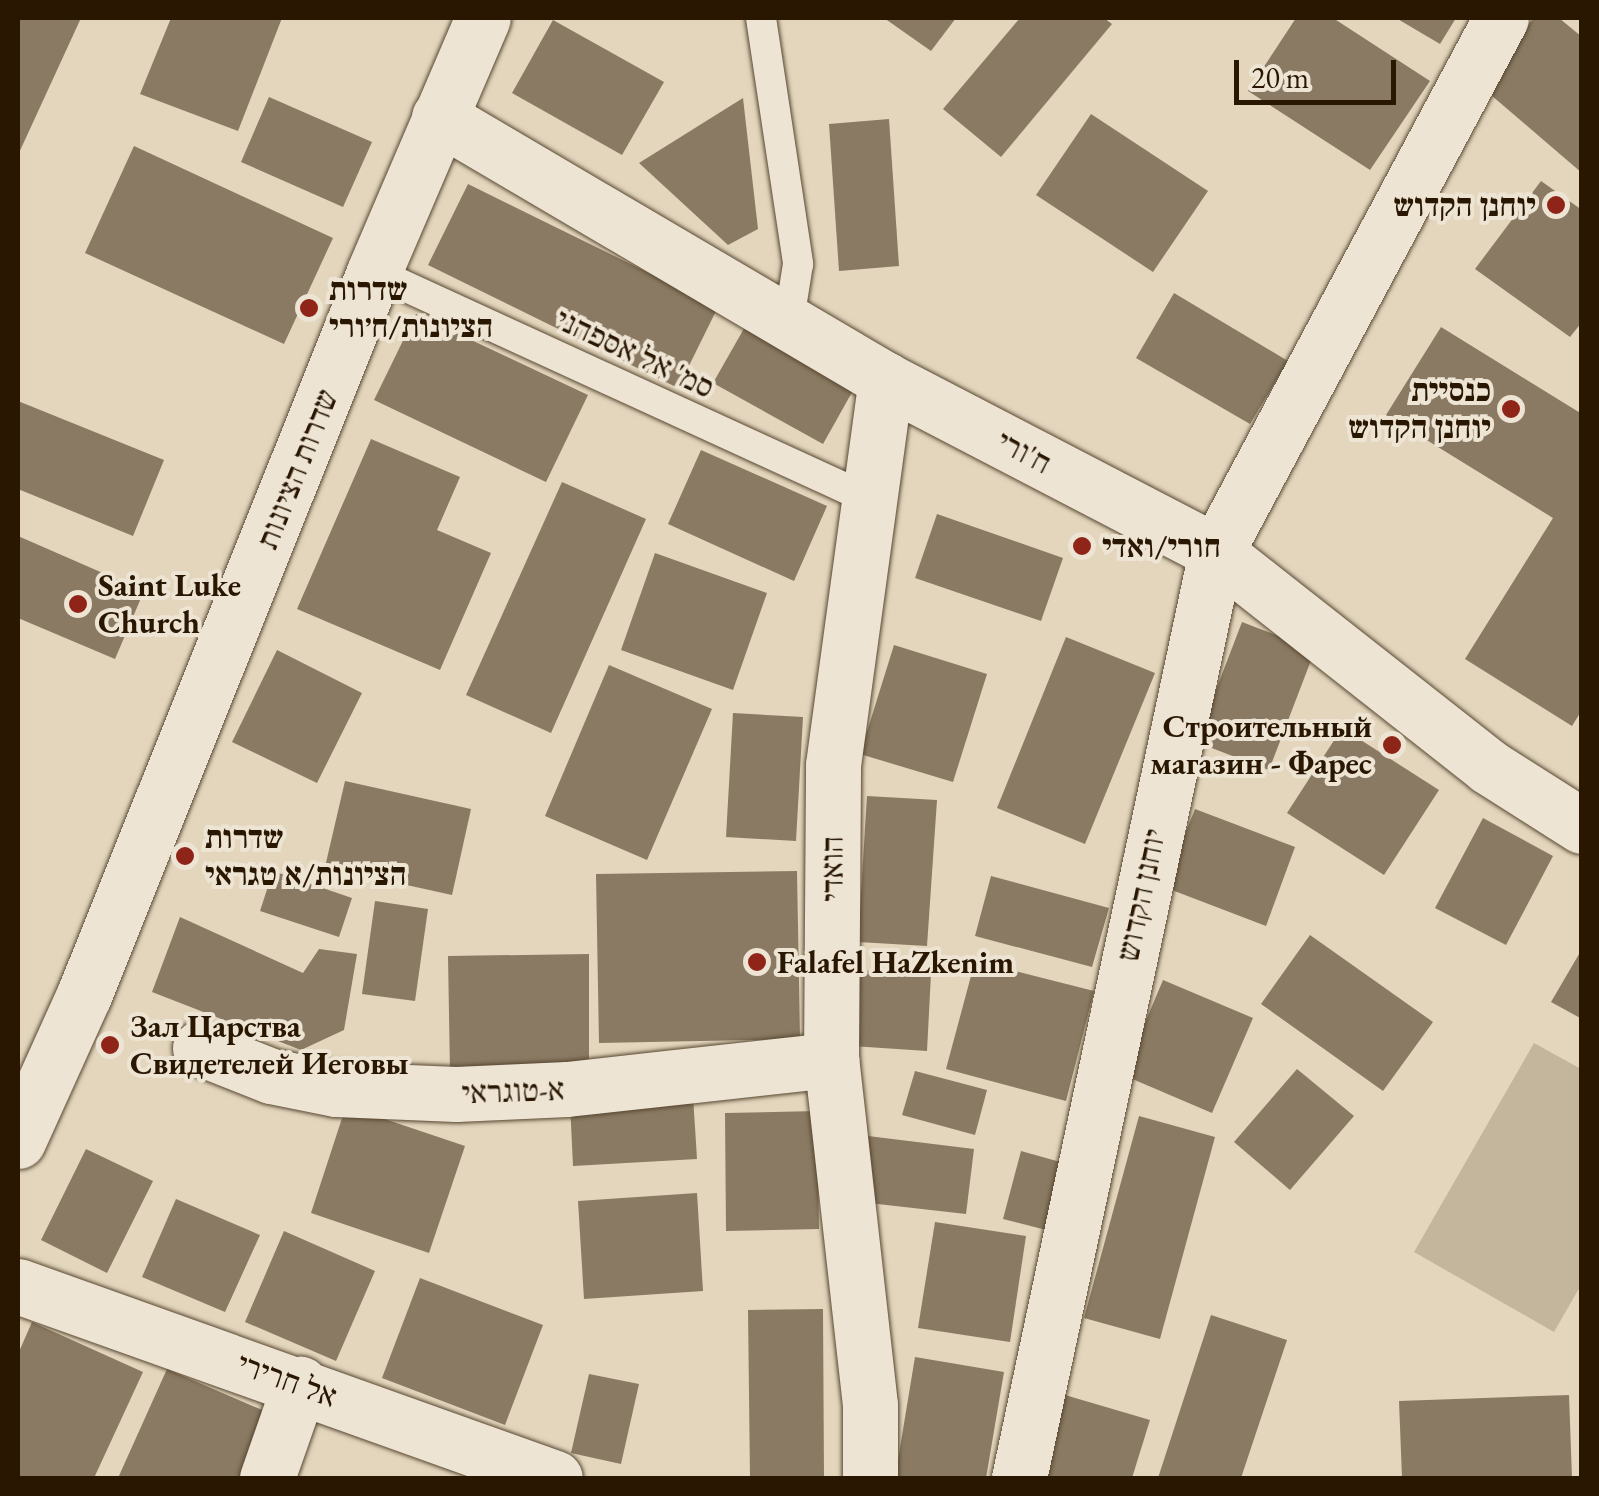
<!DOCTYPE html>
<meta charset="utf-8">
<style>
body{margin:0}
#map{position:relative;width:1599px;height:1496px;overflow:hidden;background:#e3d6bd;font-family:"EB Garamond","Frank Ruhl Libre",serif}
div>[style]{position:absolute}
[style*='--x']{left:calc(var(--x)*1px);top:calc(var(--y)*1px);width:calc(var(--w)*1px);rotate:calc(var(--a)*1deg)}
.green>*{inset:0;background:#c3b69d}
.building>*{inset:0;background:#8a7a63}
.roads{filter:drop-shadow(0 0 2px #584731) drop-shadow(0 0 2px #584731)}
.lane>*{height:30px;margin:-15px;padding:0 15px;transform-origin:15px;border-radius:15px;background:#ede4d4}
.street>*{height:55px;margin:-27.5px;padding:0 27.5px;transform-origin:27.5px;border-radius:27.5px;background:#ede4d4}
.dots>*{width:28px;height:28px;translate:-50% -50%;box-sizing:border-box;border:5px solid #ede4d4;border-radius:50%}
span{translate:-50% -50%;white-space:nowrap;text-align:center;line-height:1.15;-webkit-text-stroke:8px #ede4d4;paint-order:stroke}
.poi-label{font-size:32px;color:#291702;font-weight:700}
.right{translate:-100% -50%;text-align:right}
.left{translate:0 -50%;text-align:left}
.street-label{font-size:32px;color:#291702}
.frame{position:absolute;inset:0;border:20px solid #291702;pointer-events:none}
.scale{position:absolute;left:1234px;top:60px;width:162px;height:45px;box-sizing:border-box;border:5px solid #291702;border-top:0;padding-left:12px;font-size:30px;line-height:35px;white-space:nowrap;color:#291702;-webkit-text-stroke:8px #ede4d4;paint-order:stroke}
</style>
<div id="map">
<div class="green">
<i style="clip-path:polygon(1534px 1043px,1581px 1069px,1581px 1285px,1554px 1332px,1414px 1252px)"></i>
</div>
<div class="building">
<i style="clip-path:polygon(18px 18px,81px 18px,18px 155px)"></i>
<i style="clip-path:polygon(171px 18px,282px 18px,238px 131px,140px 94px)"></i>
<i style="clip-path:polygon(884px 18px,956px 18px,931px 51px)"></i>
<i style="clip-path:polygon(1020px 18px,1104px 18px,1112px 24px,1001px 157px,943px 109px)"></i>
<i style="clip-path:polygon(1296px 18px,1333px 18px,1430px 81px,1370px 170px,1248px 91px)"></i>
<i style="clip-path:polygon(1396px 18px,1456px 18px,1440px 44px)"></i>
<i style="clip-path:polygon(1534px 18px,1559px 18px,1582px 37px,1582px 173px,1477px 83px)"></i>
<i style="clip-path:polygon(553px 20px,664px 82px,622px 155px,512px 93px)"></i>
<i style="clip-path:polygon(269px 97px,372px 142px,343px 207px,241px 162px)"></i>
<i style="clip-path:polygon(743px 98px,758px 229px,728px 245px,639px 163px)"></i>
<i style="clip-path:polygon(1091px 114px,1208px 191px,1153px 272px,1036px 195px)"></i>
<i style="clip-path:polygon(889px 119px,899px 266px,839px 271px,829px 124px)"></i>
<i style="clip-path:polygon(134px 146px,333px 238px,284px 344px,85px 253px)"></i>
<i style="clip-path:polygon(1541px 181px,1582px 210px,1582px 322px,1570px 337px,1475px 269px)"></i>
<i style="clip-path:polygon(468px 184px,718px 307px,678px 388px,428px 265px)"></i>
<i style="clip-path:polygon(1174px 293px,1288px 361px,1250px 424px,1136px 358px)"></i>
<i style="clip-path:polygon(416px 314px,588px 395px,546px 482px,374px 400px)"></i>
<i style="clip-path:polygon(746px 325px,855px 387px,823px 444px,713px 383px)"></i>
<i style="clip-path:polygon(1441px 327px,1582px 414px,1582px 710px,1572px 726px,1465px 659px,1553px 518px,1386px 415px)"></i>
<i style="clip-path:polygon(18px 401px,164px 460px,133px 536px,18px 489px)"></i>
<i style="clip-path:polygon(371px 439px,460px 477px,437px 530px,491px 553px,440px 670px,297px 609px)"></i>
<i style="clip-path:polygon(701px 450px,827px 506px,794px 581px,668px 524px)"></i>
<i style="clip-path:polygon(562px 482px,646px 519px,551px 733px,466px 695px)"></i>
<i style="clip-path:polygon(937px 514px,1063px 558px,1041px 621px,915px 578px)"></i>
<i style="clip-path:polygon(18px 536px,144px 591px,115px 659px,18px 618px)"></i>
<i style="clip-path:polygon(655px 553px,767px 593px,733px 690px,621px 650px)"></i>
<i style="clip-path:polygon(1242px 622px,1315px 650px,1269px 770px,1196px 742px)"></i>
<i style="clip-path:polygon(1066px 637px,1155px 673px,1085px 844px,997px 808px)"></i>
<i style="clip-path:polygon(894px 645px,987px 674px,953px 782px,860px 754px)"></i>
<i style="clip-path:polygon(277px 650px,362px 693px,317px 783px,232px 742px)"></i>
<i style="clip-path:polygon(609px 665px,712px 709px,647px 860px,545px 816px)"></i>
<i style="clip-path:polygon(733px 713px,803px 717px,796px 841px,726px 837px)"></i>
<i style="clip-path:polygon(1342px 728px,1439px 790px,1384px 875px,1287px 813px)"></i>
<i style="clip-path:polygon(345px 781px,471px 809px,452px 895px,325px 867px)"></i>
<i style="clip-path:polygon(867px 796px,937px 800px,927px 946px,858px 942px)"></i>
<i style="clip-path:polygon(1195px 809px,1295px 847px,1266px 926px,1164px 887px)"></i>
<i style="clip-path:polygon(1483px 818px,1553px 856px,1506px 945px,1435px 908px)"></i>
<i style="clip-path:polygon(273px 871px,352px 898px,339px 937px,260px 911px)"></i>
<i style="clip-path:polygon(797px 871px,800px 1039px,599px 1043px,596px 874px)"></i>
<i style="clip-path:polygon(991px 876px,1109px 908px,1092px 967px,975px 936px)"></i>
<i style="clip-path:polygon(375px 901px,428px 909px,415px 1001px,362px 994px)"></i>
<i style="clip-path:polygon(180px 917px,303px 973px,319px 949px,357px 954px,344px 1030px,301px 1050px,152px 992px)"></i>
<i style="clip-path:polygon(1310px 935px,1433px 1022px,1383px 1091px,1261px 1004px)"></i>
<i style="clip-path:polygon(1582px 949px,1582px 1019px,1551px 1002px)"></i>
<i style="clip-path:polygon(589px 954px,589px 1071px,450px 1072px,448px 956px)"></i>
<i style="clip-path:polygon(975px 961px,1094px 991px,1066px 1101px,946px 1069px)"></i>
<i style="clip-path:polygon(857px 970px,931px 974px,927px 1051px,852px 1046px)"></i>
<i style="clip-path:polygon(1163px 980px,1253px 1018px,1212px 1113px,1123px 1075px)"></i>
<i style="clip-path:polygon(1297px 1069px,1354px 1116px,1290px 1190px,1234px 1142px)"></i>
<i style="clip-path:polygon(915px 1071px,987px 1090px,975px 1135px,902px 1115px)"></i>
<i style="clip-path:polygon(693px 1096px,697px 1159px,573px 1166px,570px 1103px)"></i>
<i style="clip-path:polygon(346px 1106px,465px 1146px,429px 1253px,311px 1213px)"></i>
<i style="clip-path:polygon(817px 1111px,819px 1229px,726px 1231px,725px 1113px)"></i>
<i style="clip-path:polygon(1139px 1116px,1215px 1137px,1160px 1339px,1084px 1318px)"></i>
<i style="clip-path:polygon(868px 1136px,974px 1149px,966px 1214px,860px 1202px)"></i>
<i style="clip-path:polygon(86px 1149px,153px 1181px,107px 1273px,41px 1240px)"></i>
<i style="clip-path:polygon(1021px 1151px,1071px 1165px,1054px 1232px,1003px 1219px)"></i>
<i style="clip-path:polygon(697px 1193px,703px 1291px,584px 1299px,578px 1201px)"></i>
<i style="clip-path:polygon(176px 1199px,260px 1235px,225px 1312px,142px 1277px)"></i>
<i style="clip-path:polygon(935px 1222px,1026px 1236px,1010px 1342px,918px 1328px)"></i>
<i style="clip-path:polygon(284px 1231px,375px 1271px,336px 1361px,245px 1322px)"></i>
<i style="clip-path:polygon(420px 1278px,543px 1325px,505px 1425px,382px 1378px)"></i>
<i style="clip-path:polygon(823px 1309px,824px 1478px,750px 1478px,748px 1310px)"></i>
<i style="clip-path:polygon(1211px 1315px,1287px 1340px,1241px 1478px,1158px 1478px)"></i>
<i style="clip-path:polygon(32px 1322px,143px 1372px,94px 1478px,18px 1478px,18px 1354px)"></i>
<i style="clip-path:polygon(915px 1357px,1004px 1372px,986px 1478px,895px 1478px)"></i>
<i style="clip-path:polygon(167px 1369px,269px 1413px,240px 1478px,118px 1478px)"></i>
<i style="clip-path:polygon(589px 1374px,639px 1384px,621px 1464px,571px 1453px)"></i>
<i style="clip-path:polygon(1065px 1395px,1150px 1420px,1132px 1478px,1041px 1477px)"></i>
<i style="clip-path:polygon(1569px 1395px,1572px 1478px,1402px 1478px,1399px 1401px)"></i>
</div>
<div class="roads">
<div class="lane">
<i style="--x:761;--y:18;--w:249;--a:81.4"></i>
<i style="--x:798;--y:264;--w:57;--a:99.1"></i>
<i style="--x:374;--y:272;--w:542;--a:24.63"></i>
</div>
<div class="street">
<i style="--x:439;--y:117;--w:519;--a:30.47"></i>
<i style="--x:886;--y:380;--w:372;--a:27.5"></i>
<i style="--x:1216;--y:552;--w:347;--a:38.2"></i>
<i style="--x:1489;--y:767;--w:110;--a:32.4"></i>
<i style="--x:200;--y:1048;--w:76;--a:21.5"></i>
<i style="--x:271;--y:1076;--w:66;--a:11.3"></i>
<i style="--x:336;--y:1089;--w:120;--a:2.4"></i>
<i style="--x:456;--y:1094;--w:111;--a:-2.6"></i>
<i style="--x:567;--y:1089;--w:266;--a:-6.3"></i>
<i style="--x:18;--y:1141;--w:160;--a:-65.7"></i>
<i style="--x:84;--y:995;--w:779;--a:-68.14"></i>
<i style="--x:374;--y:272;--w:276;--a:-66.8"></i>
<i style="--x:18;--y:1286;--w:570;--a:19.67"></i>
<i style="--x:267;--y:1478;--w:100;--a:-70.7"></i>
<i style="--x:870;--y:1478;--w:73;--a:-90"></i>
<i style="--x:870;--y:1405;--w:347;--a:-96.4"></i>
<i style="--x:831;--y:1060;--w:295;--a:-89.6"></i>
<i style="--x:833;--y:765;--w:389;--a:-82.2"></i>
<i style="--x:1019;--y:1478;--w:947;--a:-77.99"></i>
<i style="--x:1216;--y:552;--w:605;--a:-61.91"></i>
</div>
</div>
<div class="dots">
<i style="left:1556px;top:205px;background:#8f2418"></i>
<i style="left:309px;top:308px;background:#8f2418"></i>
<i style="left:1511px;top:409px;background:#8f2418"></i>
<i style="left:1082px;top:546px;background:#8f2418"></i>
<i style="left:78px;top:604px;background:#8f2418"></i>
<i style="left:1392px;top:745px;background:#8f2418"></i>
<i style="left:185px;top:856px;background:#8f2418"></i>
<i style="left:757px;top:962px;background:#8f2418"></i>
<i style="left:110px;top:1045px;background:#8f2418"></i>
</div>
<div class="poi-label">
<span class="right" style="left:1536px;top:205px">יוחנן הקדוש</span>
<span class="left" style="left:329px;top:308px">שדרות<br>הציונות/ח׳ורי</span>
<span class="right" style="left:1491px;top:409px">כנסיית<br>יוחנן הקדוש</span>
<span class="left" style="left:1102px;top:546px">חורי/ואדי</span>
<span class="left" style="left:98px;top:604px">Saint Luke<br>Church</span>
<span class="right" style="left:1372px;top:745px">Строительный<br>магазин - Фарес</span>
<span class="left" style="left:205px;top:856px">שדרות<br>הציונות/א טגראי</span>
<span class="left" style="left:777px;top:962px">Falafel HaZkenim</span>
<span class="left" style="left:130px;top:1045px">Зал Царства<br>Свидетелей Иеговы</span>
</div>
<div class="street-label">
<span style="left:635px;top:353px;rotate:25deg">סמ' אל אספהני</span>
<span style="left:1024px;top:452px;rotate:28deg">ח'ורי</span>
<span style="left:297px;top:469px;rotate:-68deg">שדרות הציונות</span>
<span style="left:832px;top:869px;rotate:-90deg">הואדי</span>
<span style="left:1141px;top:895px;rotate:-78deg">יוחנן הקדוש</span>
<span style="left:513px;top:1091px;rotate:-2deg">א-טוגראי</span>
<span style="left:287px;top:1380px;rotate:20deg">אל חרירי</span>
</div>
<div class="frame"></div>
<div class="scale">20 m</div>
</div>
